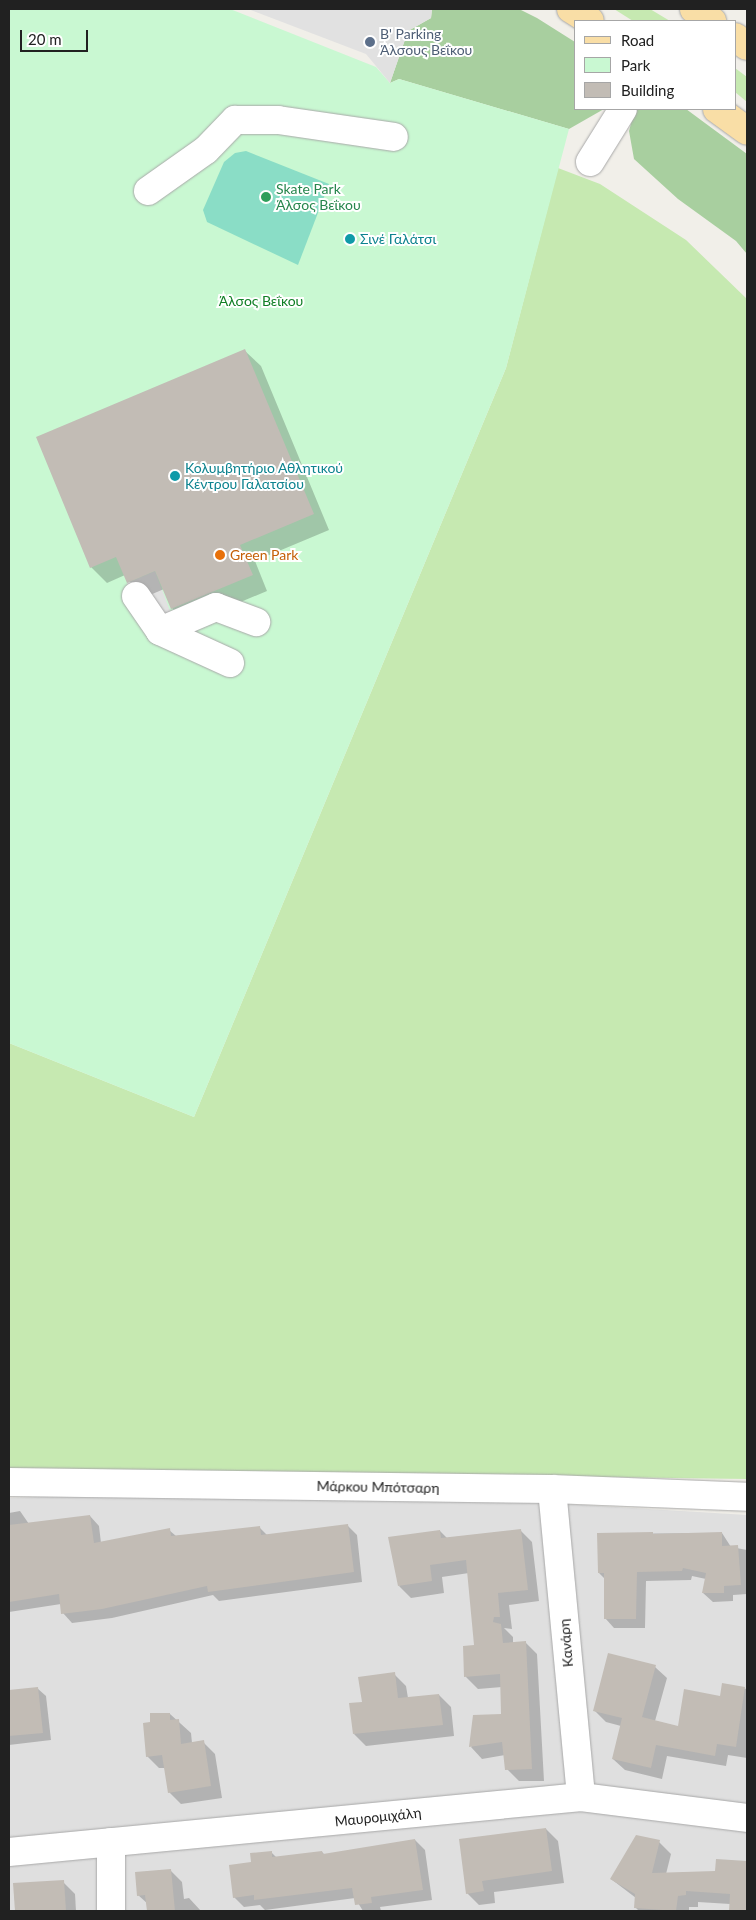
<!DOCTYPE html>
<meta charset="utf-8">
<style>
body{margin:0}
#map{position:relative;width:756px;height:1920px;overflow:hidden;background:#f1efe9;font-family:Lato,sans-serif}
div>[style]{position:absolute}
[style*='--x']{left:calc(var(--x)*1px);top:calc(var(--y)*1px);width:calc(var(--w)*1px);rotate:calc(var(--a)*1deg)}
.residential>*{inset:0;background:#dfdfdf}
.grass>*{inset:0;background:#c6e9b1}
.forest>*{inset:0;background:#a8cf9f}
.park>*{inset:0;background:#c9f8d2}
.pitch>*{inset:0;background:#8addc6}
.parking>*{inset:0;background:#e1e1e1}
.shadow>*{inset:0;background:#0003}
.building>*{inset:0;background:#c2bcb5}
.roads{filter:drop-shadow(0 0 1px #a8a8a8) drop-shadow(0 0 1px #a8a8a8)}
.minor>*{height:28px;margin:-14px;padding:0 14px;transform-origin:14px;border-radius:14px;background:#fff}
.major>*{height:28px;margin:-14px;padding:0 14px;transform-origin:14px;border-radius:14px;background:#f9dea6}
.dots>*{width:14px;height:14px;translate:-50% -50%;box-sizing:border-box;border:2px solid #fff;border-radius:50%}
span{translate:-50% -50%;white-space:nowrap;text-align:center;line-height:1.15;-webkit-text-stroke:4px #fff;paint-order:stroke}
.service-label{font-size:14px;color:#4e5e75}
.left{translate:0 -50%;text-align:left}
.leisure-label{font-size:14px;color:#27864d}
.culture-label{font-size:14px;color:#0d838f}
.park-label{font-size:14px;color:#107f25}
.food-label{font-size:14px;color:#c56008}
.street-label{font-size:14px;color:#212121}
.frame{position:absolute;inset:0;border:10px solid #212121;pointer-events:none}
.legend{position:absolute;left:574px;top:20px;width:162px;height:90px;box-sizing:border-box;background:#fff;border:1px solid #a6a6a6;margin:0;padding:6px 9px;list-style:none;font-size:15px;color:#212121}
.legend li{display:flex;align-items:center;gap:10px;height:25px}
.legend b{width:25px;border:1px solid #a6a6a6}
.scale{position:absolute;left:20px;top:30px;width:68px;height:22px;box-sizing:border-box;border:2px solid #212121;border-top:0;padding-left:6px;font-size:15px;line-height:18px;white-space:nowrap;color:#212121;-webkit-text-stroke:4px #fff;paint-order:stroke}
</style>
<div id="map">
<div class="residential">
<i style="clip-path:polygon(299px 1488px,747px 1515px,747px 1911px,9px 1911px,9px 1498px)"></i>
</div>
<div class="grass">
<i style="clip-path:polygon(614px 9px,650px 9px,670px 21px,633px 21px)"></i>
<i style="clip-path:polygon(735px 68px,747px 77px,747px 102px,735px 92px)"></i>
<i style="clip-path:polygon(558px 168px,600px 184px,686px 240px,747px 299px,747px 1479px,9px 1469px,9px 1043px,194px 1117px,506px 368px)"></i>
</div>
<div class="forest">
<i style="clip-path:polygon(432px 9px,519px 9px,537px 18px,575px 42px,575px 109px,604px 109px,569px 129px,399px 79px,390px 83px,408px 31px,431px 18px)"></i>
<i style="clip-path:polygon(635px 109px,686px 109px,747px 154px,747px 254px,736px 241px,678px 199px,634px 159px,629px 131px)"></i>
</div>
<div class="park">
<i style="clip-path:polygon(9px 9px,230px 9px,376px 67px,390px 83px,399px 79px,569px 129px,506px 368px,194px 1117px,9px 1043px)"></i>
</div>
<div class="pitch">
<i style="clip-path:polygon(246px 151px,329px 184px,298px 265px,207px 222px,203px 210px,224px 162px,235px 153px)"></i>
</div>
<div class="parking">
<i style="clip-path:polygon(248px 9px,432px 9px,431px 18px,408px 31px,390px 83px,366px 54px)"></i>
<i style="clip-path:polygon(155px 571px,177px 629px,150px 641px,127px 583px)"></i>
</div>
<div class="shadow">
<i style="clip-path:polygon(245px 351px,261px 366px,329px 530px,255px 561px,267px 591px,188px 624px,172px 608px,164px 589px,143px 598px,125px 575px,107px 583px,91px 567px)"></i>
<i style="clip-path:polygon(20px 1511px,29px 1524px,90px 1516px,99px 1526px,101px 1543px,169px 1530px,176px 1536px,260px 1528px,267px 1535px,347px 1525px,357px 1535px,362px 1582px,219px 1601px,213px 1595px,112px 1618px,72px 1623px,63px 1613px,61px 1604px,9px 1612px,9px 1513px)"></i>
<i style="clip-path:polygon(520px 1530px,532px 1542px,539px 1601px,509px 1605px,512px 1629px,504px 1628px,513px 1637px,513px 1643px,525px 1642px,537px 1654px,544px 1781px,519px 1781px,507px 1769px,505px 1755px,482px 1759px,471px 1747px,502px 1715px,502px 1687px,478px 1689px,466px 1677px,464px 1647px,476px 1646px,469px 1573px,442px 1577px,444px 1593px,411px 1598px,399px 1586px,440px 1531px,447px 1538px)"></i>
<i style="clip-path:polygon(722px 1533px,731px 1547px,747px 1550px,747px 1594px,733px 1595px,733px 1601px,713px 1602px,703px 1593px,706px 1579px,692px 1576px,691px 1580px,646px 1581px,645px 1628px,614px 1628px,605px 1618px,605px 1579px,599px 1573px,598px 1534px)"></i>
<i style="clip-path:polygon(655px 1667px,667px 1678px,655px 1721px,679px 1727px,721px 1697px,723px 1685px,747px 1689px,747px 1758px,728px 1755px,726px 1766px,667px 1756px,662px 1779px,625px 1770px,613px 1759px,621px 1726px,606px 1722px,594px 1710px)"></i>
<i style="clip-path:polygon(394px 1674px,406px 1686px,408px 1698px,439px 1695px,451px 1707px,454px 1736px,366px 1746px,354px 1734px,363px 1703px)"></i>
<i style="clip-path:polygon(37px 1688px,46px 1696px,51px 1740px,9px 1745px,9px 1691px)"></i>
<i style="clip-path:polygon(170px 1714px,191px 1733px,192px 1743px,203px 1742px,215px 1754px,222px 1798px,181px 1804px,169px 1792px,165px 1768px,159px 1768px,147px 1756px,152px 1723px)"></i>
<i style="clip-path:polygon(546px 1829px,558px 1841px,564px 1883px,494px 1892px,495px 1903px,479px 1905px,467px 1893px)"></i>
<i style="clip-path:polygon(415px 1840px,425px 1850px,432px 1900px,380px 1907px,381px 1911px,363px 1911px,355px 1898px,265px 1910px,260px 1905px,244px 1907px,234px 1897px,252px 1863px,271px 1852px,277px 1858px,322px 1852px,325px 1855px)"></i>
<i style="clip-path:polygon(659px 1842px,671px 1854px,666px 1874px,716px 1872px,717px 1861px,747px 1863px,747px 1911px,730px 1911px,730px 1904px,698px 1902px,698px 1907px,689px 1907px,689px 1911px,639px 1911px,635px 1907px,636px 1898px,611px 1879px)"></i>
<i style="clip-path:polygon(170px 1870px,182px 1882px,184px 1899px,189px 1898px,201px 1911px,148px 1911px,148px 1904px,138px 1895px)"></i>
<i style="clip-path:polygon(63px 1882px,75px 1894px,76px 1911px,16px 1911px,14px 1885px)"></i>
</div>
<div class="building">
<i style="clip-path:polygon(245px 349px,314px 514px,240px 545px,253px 575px,171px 609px,155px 571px,127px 583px,116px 557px,90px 568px,36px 437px)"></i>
<i style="clip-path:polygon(90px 1515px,94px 1543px,170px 1528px,171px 1536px,260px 1526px,261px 1535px,348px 1524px,354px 1572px,208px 1592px,207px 1586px,102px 1609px,61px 1614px,59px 1594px,9px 1602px,9px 1525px)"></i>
<i style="clip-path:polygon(521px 1529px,528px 1590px,498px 1593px,500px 1617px,494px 1617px,493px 1622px,501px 1624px,503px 1643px,526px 1641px,532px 1769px,505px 1770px,502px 1742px,469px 1747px,473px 1715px,501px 1714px,500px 1674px,464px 1677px,463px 1646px,474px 1645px,466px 1560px,430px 1565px,432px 1581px,398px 1586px,388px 1537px,440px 1530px,441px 1538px)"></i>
<i style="clip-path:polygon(653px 1532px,653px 1534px,722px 1532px,722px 1546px,738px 1545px,741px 1585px,724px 1586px,724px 1593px,702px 1593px,706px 1573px,683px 1568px,682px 1571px,637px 1572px,636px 1619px,604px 1619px,604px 1573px,598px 1573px,597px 1533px)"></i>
<i style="clip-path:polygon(608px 1653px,656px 1665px,642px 1717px,678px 1726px,684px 1689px,720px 1696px,722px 1683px,745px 1687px,736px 1747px,717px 1744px,715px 1756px,656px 1745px,651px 1768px,612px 1759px,622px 1718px,593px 1711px)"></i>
<i style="clip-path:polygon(395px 1672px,398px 1698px,439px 1694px,443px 1725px,353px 1734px,349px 1703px,362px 1702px,358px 1677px)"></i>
<i style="clip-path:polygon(38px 1687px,43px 1733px,9px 1736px,9px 1690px)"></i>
<i style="clip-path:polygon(150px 1713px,170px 1713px,170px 1720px,179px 1719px,181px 1744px,204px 1740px,211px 1786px,168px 1793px,162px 1755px,146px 1757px,143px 1723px,150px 1722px)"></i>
<i style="clip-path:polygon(546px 1828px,552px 1871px,482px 1881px,484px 1891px,466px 1894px,459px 1839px)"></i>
<i style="clip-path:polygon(636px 1835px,660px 1840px,652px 1873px,715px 1871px,716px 1859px,747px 1861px,747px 1911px,729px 1911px,730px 1894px,686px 1891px,686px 1895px,678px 1896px,676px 1911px,634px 1908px,635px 1894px,610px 1879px)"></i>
<i style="clip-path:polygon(415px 1839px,423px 1890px,371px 1897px,372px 1903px,355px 1905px,352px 1888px,254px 1900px,254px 1895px,233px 1898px,229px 1865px,251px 1862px,250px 1853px,272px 1851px,272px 1857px,322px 1851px,323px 1854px)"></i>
<i style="clip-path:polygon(171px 1869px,175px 1911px,147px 1911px,145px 1895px,137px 1896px,135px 1872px)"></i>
<i style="clip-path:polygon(64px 1880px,66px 1911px,15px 1911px,13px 1883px)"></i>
</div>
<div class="roads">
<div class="minor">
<i style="--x:590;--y:162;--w:62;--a:-58.1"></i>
<i style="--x:148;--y:191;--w:71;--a:-35.3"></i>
<i style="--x:206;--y:150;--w:42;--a:-46"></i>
<i style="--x:235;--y:120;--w:43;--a:0"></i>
<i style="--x:278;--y:120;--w:117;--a:8.3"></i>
<i style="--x:136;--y:596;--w:42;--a:55.6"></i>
<i style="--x:160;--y:631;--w:61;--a:-23.2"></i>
<i style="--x:216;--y:607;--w:43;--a:20.6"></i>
<i style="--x:160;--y:631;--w:77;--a:24.6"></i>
<i style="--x:9;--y:1482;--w:543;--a:0.74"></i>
<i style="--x:552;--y:1489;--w:195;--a:2.3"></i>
<i style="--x:552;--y:1489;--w:309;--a:84.6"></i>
<i style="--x:9;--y:1852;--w:575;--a:-5.49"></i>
<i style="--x:581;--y:1797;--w:167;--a:7.2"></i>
<i style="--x:111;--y:1911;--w:69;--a:-90"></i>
</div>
<div class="major">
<i style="--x:571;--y:9;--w:22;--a:32"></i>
<i style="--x:694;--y:9;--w:22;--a:34"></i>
<i style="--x:735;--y:37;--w:15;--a:37"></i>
<i style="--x:717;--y:109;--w:37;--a:36"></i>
</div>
</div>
<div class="dots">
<i style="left:370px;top:42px;background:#5c6f8a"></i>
<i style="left:266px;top:197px;background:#2e9e5b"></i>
<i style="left:350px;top:239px;background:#0f9aa8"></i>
<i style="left:175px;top:476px;background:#0f9aa8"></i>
<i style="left:220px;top:555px;background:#e8710a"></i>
</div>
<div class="service-label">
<span class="left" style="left:380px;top:42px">Β' Parking<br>Άλσους Βεΐκου</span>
</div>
<div class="leisure-label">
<span class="left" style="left:276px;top:197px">Skate Park<br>Άλσος Βεΐκου</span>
</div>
<div class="culture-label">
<span class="left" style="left:360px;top:239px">Σινέ Γαλάτσι</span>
<span class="left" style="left:185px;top:476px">Κολυμβητήριο Αθλητικού<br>Κέντρου Γαλατσίου</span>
</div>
<div class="park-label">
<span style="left:261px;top:301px">Άλσος Βεΐκου</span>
</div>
<div class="food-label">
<span class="left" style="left:230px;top:555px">Green Park</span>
</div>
<div class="street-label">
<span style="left:378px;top:1487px;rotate:1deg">Μάρκου Μπότσαρη</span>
<span style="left:566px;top:1643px;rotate:-95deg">Κανάρη</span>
<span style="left:378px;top:1817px;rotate:-6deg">Μαυρομιχάλη</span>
</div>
<div class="frame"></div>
<ul class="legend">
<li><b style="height:6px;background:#f9dea6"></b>Road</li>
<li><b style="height:14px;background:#c9f8d2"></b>Park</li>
<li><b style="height:14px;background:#c2bcb5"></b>Building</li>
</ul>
<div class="scale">20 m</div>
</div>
